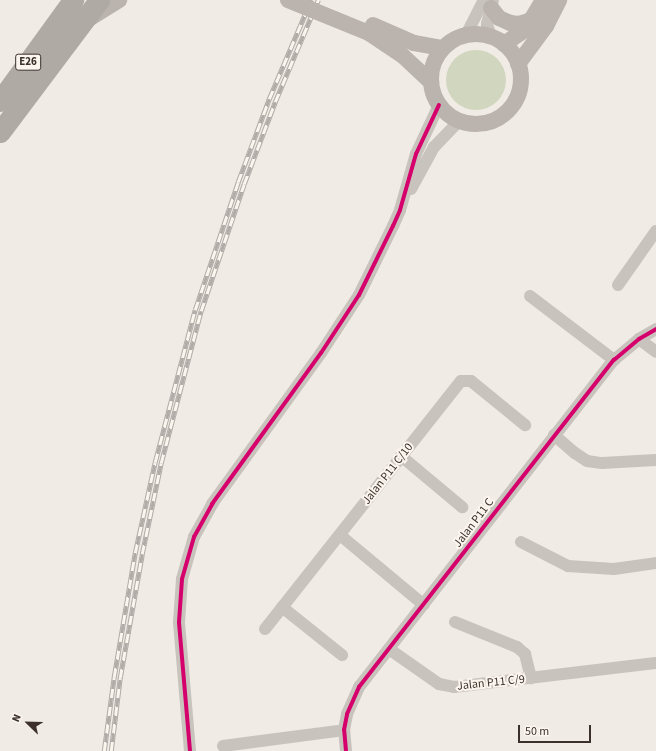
<!DOCTYPE html>
<style>
body{margin:0}
#map{position:relative;width:656px;height:751px;overflow:hidden;background:#f0ebe5;font-family:"Source Sans 3",sans-serif}
div>[style]{position:absolute}
[style*='--x']{left:calc(var(--x)*1px);top:calc(var(--y)*1px);width:calc(var(--w)*1px);rotate:calc(var(--a)*1deg)}
.green>*{inset:0;background:#d1d6bf}
.round{border-radius:50%}
.minor>*{height:12px;margin:-6px;padding:0 6px;transform-origin:6px;border-radius:6px;background:#c9c3be}
.secondary>*{height:16px;margin:-8px;padding:0 8px;transform-origin:8px;border-radius:8px;background:#bab3ae}
.secondary>.ring{margin:-8px;padding:0;box-sizing:content-box;background:none;border:16px solid #bab3ae;border-radius:50%}
.motorway>*{height:21px;margin:-10.5px;padding:0 10.5px;transform-origin:10.5px;border-radius:10.5px;background:#afaaa4}
.rail>*{height:4.5px;margin-top:-2.25px;transform-origin:0;background:repeating-linear-gradient(90deg,#fbf5ee 0 9px,#b1aca8 0 18px);box-sizing:border-box;border-block:1px solid #b1aca8}
.secondary-bridge>*{height:16px;margin:-8px;padding:0 8px;transform-origin:8px;border-radius:8px;background:#bab3ae}
.cycleway>*{height:4px;margin:-2px;padding:0 2px;transform-origin:2px;border-radius:2px;background:#d6006c}
span{translate:-50% -50%;white-space:nowrap;text-align:center;line-height:1.15;-webkit-text-stroke:4px #fbf5ee;paint-order:stroke}
.shield-label span{padding:1px 3px;background:#fbf5ee;border:1px solid;border-radius:3px;-webkit-text-stroke-width:0}
.shield-label{font-size:11px;color:#3b302b;font-weight:700}
.street-label{font-size:12px;color:#3b302b}
.north{position:absolute;left:8px;top:703px;width:40px;height:40px;-webkit-text-stroke:3px #fbf5ee;paint-order:stroke;rotate:293deg;font-size:11px;font-weight:700;line-height:16px;text-align:center;color:#3b302b}
.north::after{content:'';display:block;margin:auto;width:14px;height:18px;background:#3b302b;clip-path:polygon(50% 0,100% 100%,50% 72%,0 100%)}
.scale{position:absolute;left:518px;top:725px;width:73px;height:18px;box-sizing:border-box;border:2px solid #3b302b;border-top:0;padding-left:5px;font-size:12px;line-height:14px;white-space:nowrap;color:#3b302b;-webkit-text-stroke:3px #fbf5ee;paint-order:stroke}
</style>
<div id="map">
<div class="green">
<i class="round" style="left:446px;top:50px;width:60px;height:60px"></i>
</div>
<div class="minor">
<i style="--x:466;--y:35;--w:39;--a:-63"></i>
<i style="--x:491;--y:37;--w:14;--a:-107"></i>
<i style="--x:487;--y:24;--w:25;--a:-76"></i>
<i style="--x:411;--y:189;--w:48;--a:-61.3"></i>
<i style="--x:434;--y:147;--w:36;--a:-46"></i>
<i style="--x:618;--y:285;--w:66;--a:-54.9"></i>
<i style="--x:530;--y:296;--w:106;--a:37.3"></i>
<i style="--x:639;--y:339;--w:21;--a:37"></i>
<i style="--x:554;--y:435;--w:28;--a:41"></i>
<i style="--x:575;--y:453;--w:14;--a:34"></i>
<i style="--x:587;--y:461;--w:15;--a:8"></i>
<i style="--x:602;--y:463;--w:54;--a:-3.2"></i>
<i style="--x:401;--y:456;--w:80;--a:39.9"></i>
<i style="--x:340;--y:535;--w:109;--a:39.8"></i>
<i style="--x:521;--y:542;--w:53;--a:27.1"></i>
<i style="--x:568;--y:566;--w:46;--a:3.7"></i>
<i style="--x:614;--y:569;--w:42;--a:-8.1"></i>
<i style="--x:282;--y:607;--w:77;--a:38.7"></i>
<i style="--x:455;--y:622;--w:67;--a:22"></i>
<i style="--x:517;--y:647;--w:11;--a:41"></i>
<i style="--x:525;--y:654;--w:25;--a:76"></i>
<i style="--x:265;--y:629;--w:316;--a:-51.7"></i>
<i style="--x:461;--y:381;--w:10;--a:0"></i>
<i style="--x:471;--y:381;--w:70;--a:39.2"></i>
<i style="--x:389;--y:649;--w:61;--a:35"></i>
<i style="--x:439;--y:684;--w:15;--a:11"></i>
<i style="--x:454;--y:687;--w:203;--a:-6.8"></i>
<i style="--x:223;--y:746;--w:122;--a:-7.5"></i>
<i style="--x:190;--y:751;--w:129;--a:-94.9"></i>
<i style="--x:179;--y:622;--w:43;--a:-86"></i>
<i style="--x:182;--y:579;--w:44;--a:-74.1"></i>
<i style="--x:194;--y:537;--w:38;--a:-61"></i>
<i style="--x:212;--y:504;--w:186;--a:-54.2"></i>
<i style="--x:321;--y:353;--w:69;--a:-56.8"></i>
<i style="--x:359;--y:295;--w:77;--a:-63.8"></i>
<i style="--x:393;--y:226;--w:17;--a:-66"></i>
<i style="--x:400;--y:210;--w:58;--a:-74.1"></i>
<i style="--x:416;--y:154;--w:54;--a:-64.9"></i>
<i style="--x:346;--y:751;--w:21;--a:-95"></i>
<i style="--x:344;--y:730;--w:16;--a:-79"></i>
<i style="--x:347;--y:714;--w:30;--a:-66"></i>
<i style="--x:359;--y:687;--w:415;--a:-52.1"></i>
<i style="--x:614;--y:360;--w:33;--a:-40"></i>
<i style="--x:639;--y:339;--w:20;--a:-30"></i>
</div>
<div class="secondary">
<i style="--x:491;--y:8;--w:13;--a:51"></i>
<i style="--x:499;--y:18;--w:12;--a:24"></i>
<i style="--x:510;--y:23;--w:9;--a:6"></i>
<i style="--x:519;--y:24;--w:14;--a:-17"></i>
<i style="--x:87;--y:20;--w:38;--a:-32"></i>
<i style="--x:373;--y:25;--w:45;--a:23.7"></i>
<i style="--x:414;--y:43;--w:29;--a:10"></i>
<i style="--x:369;--y:33;--w:40;--a:34"></i>
<i style="--x:402;--y:55;--w:40;--a:43"></i>
<i class="ring" style="left:431px;top:34px;width:74px;height:74px"></i>
<i style="--x:504;--y:44;--w:25;--a:-34"></i>
<i style="--x:525;--y:30;--w:35;--a:-59"></i>
<i style="--x:518;--y:64;--w:47;--a:-53.6"></i>
<i style="--x:546;--y:26;--w:29;--a:-63"></i>
</div>
<div class="motorway">
<i style="--x:0;--y:101;--w:125;--a:-54.1"></i>
<i style="--x:0;--y:132;--w:165;--a:-53.1"></i>
</div>
<div class="rail">
<i style="--x:104;--y:751;--w:75;--a:-82.3"></i>
<i style="--x:114;--y:677;--w:126;--a:-80.4"></i>
<i style="--x:135;--y:553;--w:93;--a:-77.6"></i>
<i style="--x:155;--y:462;--w:157;--a:-75.3"></i>
<i style="--x:195;--y:310;--w:135;--a:-71.4"></i>
<i style="--x:238;--y:182;--w:89;--a:-69.5"></i>
<i style="--x:269;--y:99;--w:108;--a:-67"></i>
<i style="--x:111;--y:751;--w:74;--a:-83"></i>
<i style="--x:120;--y:678;--w:126;--a:-79.9"></i>
<i style="--x:142;--y:554;--w:93;--a:-78.2"></i>
<i style="--x:161;--y:463;--w:157;--a:-75.3"></i>
<i style="--x:201;--y:311;--w:134;--a:-71.3"></i>
<i style="--x:244;--y:184;--w:88;--a:-69.3"></i>
<i style="--x:275;--y:102;--w:111;--a:-67.1"></i>
</div>
<div class="secondary-bridge">
<i style="--x:288;--y:0;--w:87;--a:22.2"></i>
</div>
<div class="cycleway">
<i style="--x:190;--y:751;--w:129;--a:-94.9"></i>
<i style="--x:179;--y:622;--w:43;--a:-86"></i>
<i style="--x:182;--y:579;--w:44;--a:-74.1"></i>
<i style="--x:194;--y:537;--w:38;--a:-61"></i>
<i style="--x:212;--y:504;--w:186;--a:-54.2"></i>
<i style="--x:321;--y:353;--w:69;--a:-56.8"></i>
<i style="--x:359;--y:295;--w:77;--a:-63.8"></i>
<i style="--x:393;--y:226;--w:17;--a:-66"></i>
<i style="--x:400;--y:210;--w:58;--a:-74.1"></i>
<i style="--x:416;--y:154;--w:54;--a:-64.9"></i>
<i style="--x:346;--y:751;--w:21;--a:-95"></i>
<i style="--x:344;--y:730;--w:16;--a:-79"></i>
<i style="--x:347;--y:714;--w:30;--a:-66"></i>
<i style="--x:359;--y:687;--w:415;--a:-52.1"></i>
<i style="--x:614;--y:360;--w:33;--a:-40"></i>
<i style="--x:639;--y:339;--w:20;--a:-30"></i>
</div>
<div class="shield-label">
<span style="left:28px;top:62px">E26</span>
</div>
<div class="street-label">
<span style="left:388px;top:474px;rotate:-52deg">Jalan P11 C/10</span>
<span style="left:474px;top:523px;rotate:-53deg">Jalan P11 C</span>
<span style="left:491px;top:683px;rotate:-6deg">Jalan P11 C/9</span>
</div>
<div class="north">N</div>
<div class="scale">50 m</div>
</div>
